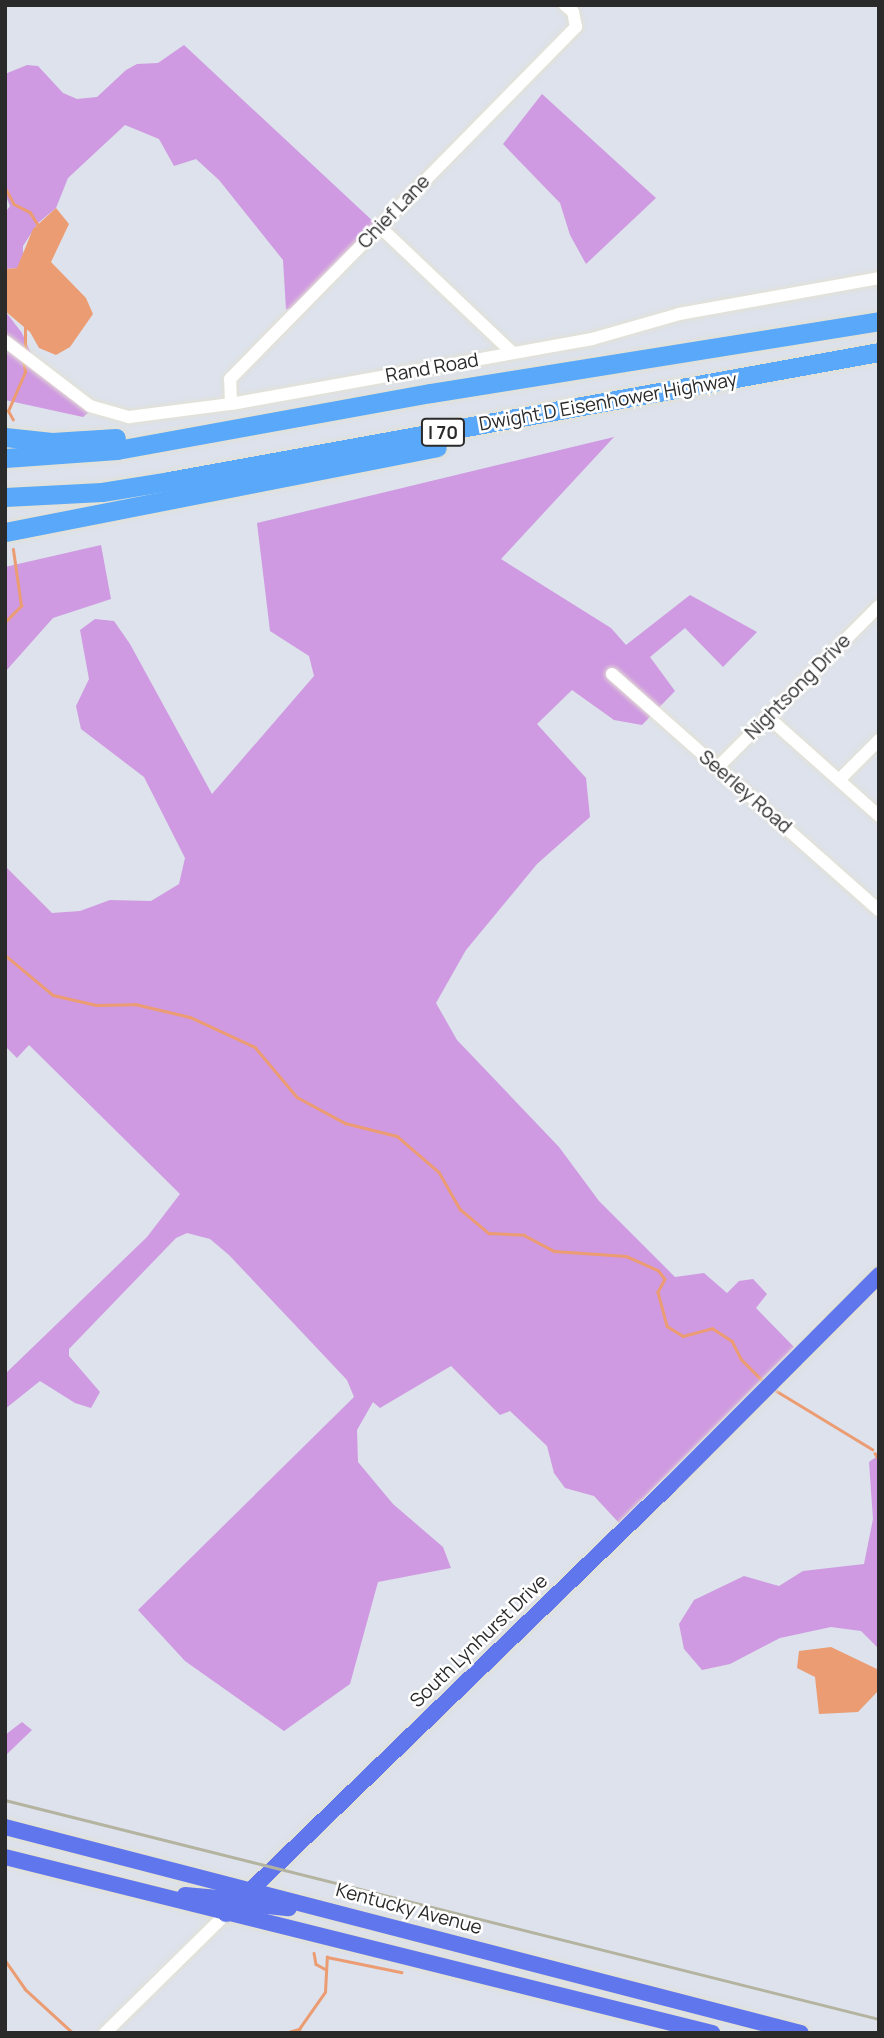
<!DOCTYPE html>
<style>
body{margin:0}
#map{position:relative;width:884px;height:2038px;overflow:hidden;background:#dde2ec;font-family:Manrope,sans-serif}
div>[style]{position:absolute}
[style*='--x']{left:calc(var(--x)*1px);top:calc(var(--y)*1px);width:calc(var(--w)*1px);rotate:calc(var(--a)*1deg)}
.green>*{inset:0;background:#cf9ae1}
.water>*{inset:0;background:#ec9c72}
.stream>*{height:2.5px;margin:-1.25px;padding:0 1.25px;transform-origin:1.25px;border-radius:1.25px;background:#ec9c72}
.roads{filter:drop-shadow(0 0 2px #e3e1d2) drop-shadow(0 0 2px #e3e1d2)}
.minor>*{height:12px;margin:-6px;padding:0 6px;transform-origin:6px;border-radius:6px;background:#fff}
.major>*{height:16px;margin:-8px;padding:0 8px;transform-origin:8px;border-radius:8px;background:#6076ed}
.highway>*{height:19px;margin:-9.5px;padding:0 9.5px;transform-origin:9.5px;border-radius:9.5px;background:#59a8fa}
.rail>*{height:2.5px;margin:-1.25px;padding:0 1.25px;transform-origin:1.25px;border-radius:1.25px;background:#b4b3a0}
span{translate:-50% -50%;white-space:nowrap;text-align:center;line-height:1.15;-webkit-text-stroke:5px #fff;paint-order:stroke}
.shield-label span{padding:2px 5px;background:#fff;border:2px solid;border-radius:5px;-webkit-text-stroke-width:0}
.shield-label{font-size:18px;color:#2a2a2a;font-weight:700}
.street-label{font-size:19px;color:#2a2a2a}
.frame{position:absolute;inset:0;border:7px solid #2a2a2a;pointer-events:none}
</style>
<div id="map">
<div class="green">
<i style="clip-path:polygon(184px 45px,376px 224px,296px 306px,286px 310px,283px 260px,219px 180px,196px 159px,174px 166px,159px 139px,125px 125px,68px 178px,56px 208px,38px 223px,23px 246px,23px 260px,17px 268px,5px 269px,5px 213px,10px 206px,5px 194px,5px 74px,27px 65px,38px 66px,63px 93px,77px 99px,97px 97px,126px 70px,137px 64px,158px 63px)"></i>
<i style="clip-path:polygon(542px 94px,656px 198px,586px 264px,570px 235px,560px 203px,503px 144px)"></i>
<i style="clip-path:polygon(5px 311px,22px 333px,31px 353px,5px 335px)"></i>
<i style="clip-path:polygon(5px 346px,20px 355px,89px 412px,83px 417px,5px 400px)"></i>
<i style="clip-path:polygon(614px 437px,501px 559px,611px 628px,626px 645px,690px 595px,757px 632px,723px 667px,685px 628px,650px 657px,675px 691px,642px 725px,614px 720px,572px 690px,537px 724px,586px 778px,590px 817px,537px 864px,466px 950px,436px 1003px,457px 1040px,559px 1147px,599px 1201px,675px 1277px,704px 1273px,727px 1293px,739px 1281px,753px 1279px,767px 1294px,756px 1308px,794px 1347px,619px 1523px,594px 1496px,565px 1488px,554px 1473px,547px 1446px,510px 1411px,500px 1415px,451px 1366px,380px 1408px,373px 1402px,357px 1430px,358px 1462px,393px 1504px,443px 1547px,451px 1568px,378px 1582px,350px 1684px,284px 1731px,185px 1661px,138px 1610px,354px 1397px,347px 1380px,229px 1255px,210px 1239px,187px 1233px,176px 1238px,69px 1349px,69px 1356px,100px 1392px,91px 1408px,75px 1403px,40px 1381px,5px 1409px,5px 1374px,147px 1237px,180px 1194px,29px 1045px,17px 1058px,5px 1046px,5px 866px,52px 913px,80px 911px,110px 900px,151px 901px,179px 884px,185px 858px,144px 777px,81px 729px,76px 706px,89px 679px,80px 630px,95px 619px,114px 621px,130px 644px,212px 794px,314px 676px,309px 656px,270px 631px,257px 523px)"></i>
<i style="clip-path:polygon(101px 545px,111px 599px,53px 618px,5px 672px,5px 567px)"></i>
<i style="clip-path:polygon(879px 1455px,879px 1649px,861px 1631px,831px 1627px,780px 1638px,730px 1664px,702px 1670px,684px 1649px,679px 1624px,694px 1600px,744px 1576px,779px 1586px,803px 1571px,864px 1564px,873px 1519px,869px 1462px)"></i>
<i style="clip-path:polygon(22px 1722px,32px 1730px,5px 1756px,5px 1735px)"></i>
</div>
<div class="water">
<i style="clip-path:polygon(56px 208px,69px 224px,51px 262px,86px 298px,93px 314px,70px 347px,56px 355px,39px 348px,30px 332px,5px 311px,5px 269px,17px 268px,33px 229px)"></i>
<i style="clip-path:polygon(831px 1647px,879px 1670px,879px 1690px,858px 1712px,819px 1714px,815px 1677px,797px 1668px,799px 1651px)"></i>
</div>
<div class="stream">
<i style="--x:5;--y:187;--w:19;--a:62"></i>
<i style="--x:14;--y:204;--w:18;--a:27"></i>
<i style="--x:30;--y:212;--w:15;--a:58"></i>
<i style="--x:25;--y:352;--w:25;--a:-90"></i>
<i style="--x:13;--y:420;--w:10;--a:-119"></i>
<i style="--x:8;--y:411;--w:43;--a:-66.4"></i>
<i style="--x:25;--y:372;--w:12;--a:-99"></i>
<i style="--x:5;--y:622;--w:23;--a:-45"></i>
<i style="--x:21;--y:606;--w:57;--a:-98.1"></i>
<i style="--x:5;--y:955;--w:62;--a:39.8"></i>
<i style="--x:53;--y:995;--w:44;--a:13.1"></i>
<i style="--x:96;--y:1005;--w:39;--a:-1"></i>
<i style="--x:135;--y:1004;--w:57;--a:13.3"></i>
<i style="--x:190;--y:1017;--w:72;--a:24.8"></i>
<i style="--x:255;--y:1047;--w:65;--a:50"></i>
<i style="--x:297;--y:1097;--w:55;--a:28.4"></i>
<i style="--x:345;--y:1123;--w:54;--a:14"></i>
<i style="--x:397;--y:1136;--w:55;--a:40.6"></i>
<i style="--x:439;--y:1172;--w:43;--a:60.4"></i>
<i style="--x:460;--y:1209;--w:38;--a:40"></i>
<i style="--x:489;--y:1233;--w:35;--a:3"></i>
<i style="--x:524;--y:1235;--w:34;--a:28"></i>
<i style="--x:554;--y:1251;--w:72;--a:4"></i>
<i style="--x:626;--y:1256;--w:35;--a:24"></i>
<i style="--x:658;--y:1270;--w:11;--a:52"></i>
<i style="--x:665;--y:1279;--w:15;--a:118"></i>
<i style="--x:658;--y:1292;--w:35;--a:75"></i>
<i style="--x:667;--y:1326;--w:19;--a:32"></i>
<i style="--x:683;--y:1336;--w:30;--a:-15"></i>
<i style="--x:712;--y:1328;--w:24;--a:33"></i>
<i style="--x:732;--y:1341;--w:20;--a:63"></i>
<i style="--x:741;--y:1359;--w:33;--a:45"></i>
<i style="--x:775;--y:1390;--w:114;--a:31.3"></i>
<i style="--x:875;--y:1453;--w:8;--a:60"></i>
<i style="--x:314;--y:1953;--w:11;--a:80"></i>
<i style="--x:316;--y:1964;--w:10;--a:29"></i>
<i style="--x:5;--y:1960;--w:35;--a:55"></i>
<i style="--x:25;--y:1989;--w:65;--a:42.5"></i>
<i style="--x:285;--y:2033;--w:15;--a:-16"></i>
<i style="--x:299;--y:2029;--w:45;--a:-54.9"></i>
<i style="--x:325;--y:1992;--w:35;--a:-87"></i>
<i style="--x:327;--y:1957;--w:76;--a:11.5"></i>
</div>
<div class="roads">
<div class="minor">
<i style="--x:380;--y:227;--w:183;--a:43.5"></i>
<i style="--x:5;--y:341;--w:107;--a:37.4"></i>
<i style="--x:90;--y:406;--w:41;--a:15.8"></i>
<i style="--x:129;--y:417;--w:103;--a:-7.3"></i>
<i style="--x:231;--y:404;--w:367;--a:-10.2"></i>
<i style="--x:592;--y:339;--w:91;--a:-16"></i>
<i style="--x:679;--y:314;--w:203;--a:-10.2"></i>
<i style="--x:231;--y:404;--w:25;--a:-92"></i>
<i style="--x:230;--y:379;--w:494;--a:-45.5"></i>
<i style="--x:576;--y:27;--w:15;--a:-101"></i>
<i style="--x:573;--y:12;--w:11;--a:-139"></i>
<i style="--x:612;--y:674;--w:356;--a:41.5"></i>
<i style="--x:768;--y:717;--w:149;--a:41.7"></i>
<i style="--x:717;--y:768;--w:229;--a:-45"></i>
<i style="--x:839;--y:780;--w:57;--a:-45"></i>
<i style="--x:105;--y:2033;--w:170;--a:-44.5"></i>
</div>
<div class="major">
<i style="--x:5;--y:1827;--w:822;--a:14.51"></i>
<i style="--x:5;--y:1857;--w:729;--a:13.98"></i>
<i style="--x:185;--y:1895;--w:36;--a:5"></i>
<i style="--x:221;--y:1898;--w:25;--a:-12"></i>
<i style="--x:231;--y:1910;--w:27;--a:-10"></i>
<i style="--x:258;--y:1905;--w:31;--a:6"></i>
<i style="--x:226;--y:1914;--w:616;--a:-44.01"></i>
<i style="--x:669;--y:1486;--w:298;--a:-45.1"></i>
</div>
<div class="highway">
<i style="--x:5;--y:437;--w:47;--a:6.1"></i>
<i style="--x:52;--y:442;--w:64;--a:-3.6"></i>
<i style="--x:5;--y:458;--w:112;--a:-4.1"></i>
<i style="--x:117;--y:450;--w:319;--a:-10.3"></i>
<i style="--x:431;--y:393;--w:454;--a:-9.1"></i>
<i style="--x:5;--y:497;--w:97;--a:-3"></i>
<i style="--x:102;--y:492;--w:68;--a:-9.3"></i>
<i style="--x:169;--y:481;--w:722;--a:-10.3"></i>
<i style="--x:5;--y:532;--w:440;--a:-11.1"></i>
</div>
</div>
<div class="rail">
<i style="--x:5;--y:1800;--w:901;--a:14.07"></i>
</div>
<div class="shield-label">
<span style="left:443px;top:432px">I 70</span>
</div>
<div class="street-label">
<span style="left:394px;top:212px;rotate:-46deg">Chief Lane</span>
<span style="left:432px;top:368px;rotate:-10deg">Rand Road</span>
<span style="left:608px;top:402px;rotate:-10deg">Dwight D Eisenhower Highway</span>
<span style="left:798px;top:687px;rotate:-45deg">Nightsong Drive</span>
<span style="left:745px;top:792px;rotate:41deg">Seerley Road</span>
<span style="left:479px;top:1641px;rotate:-44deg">South Lynhurst Drive</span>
<span style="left:409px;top:1909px;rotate:15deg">Kentucky Avenue</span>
</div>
<div class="frame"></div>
</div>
